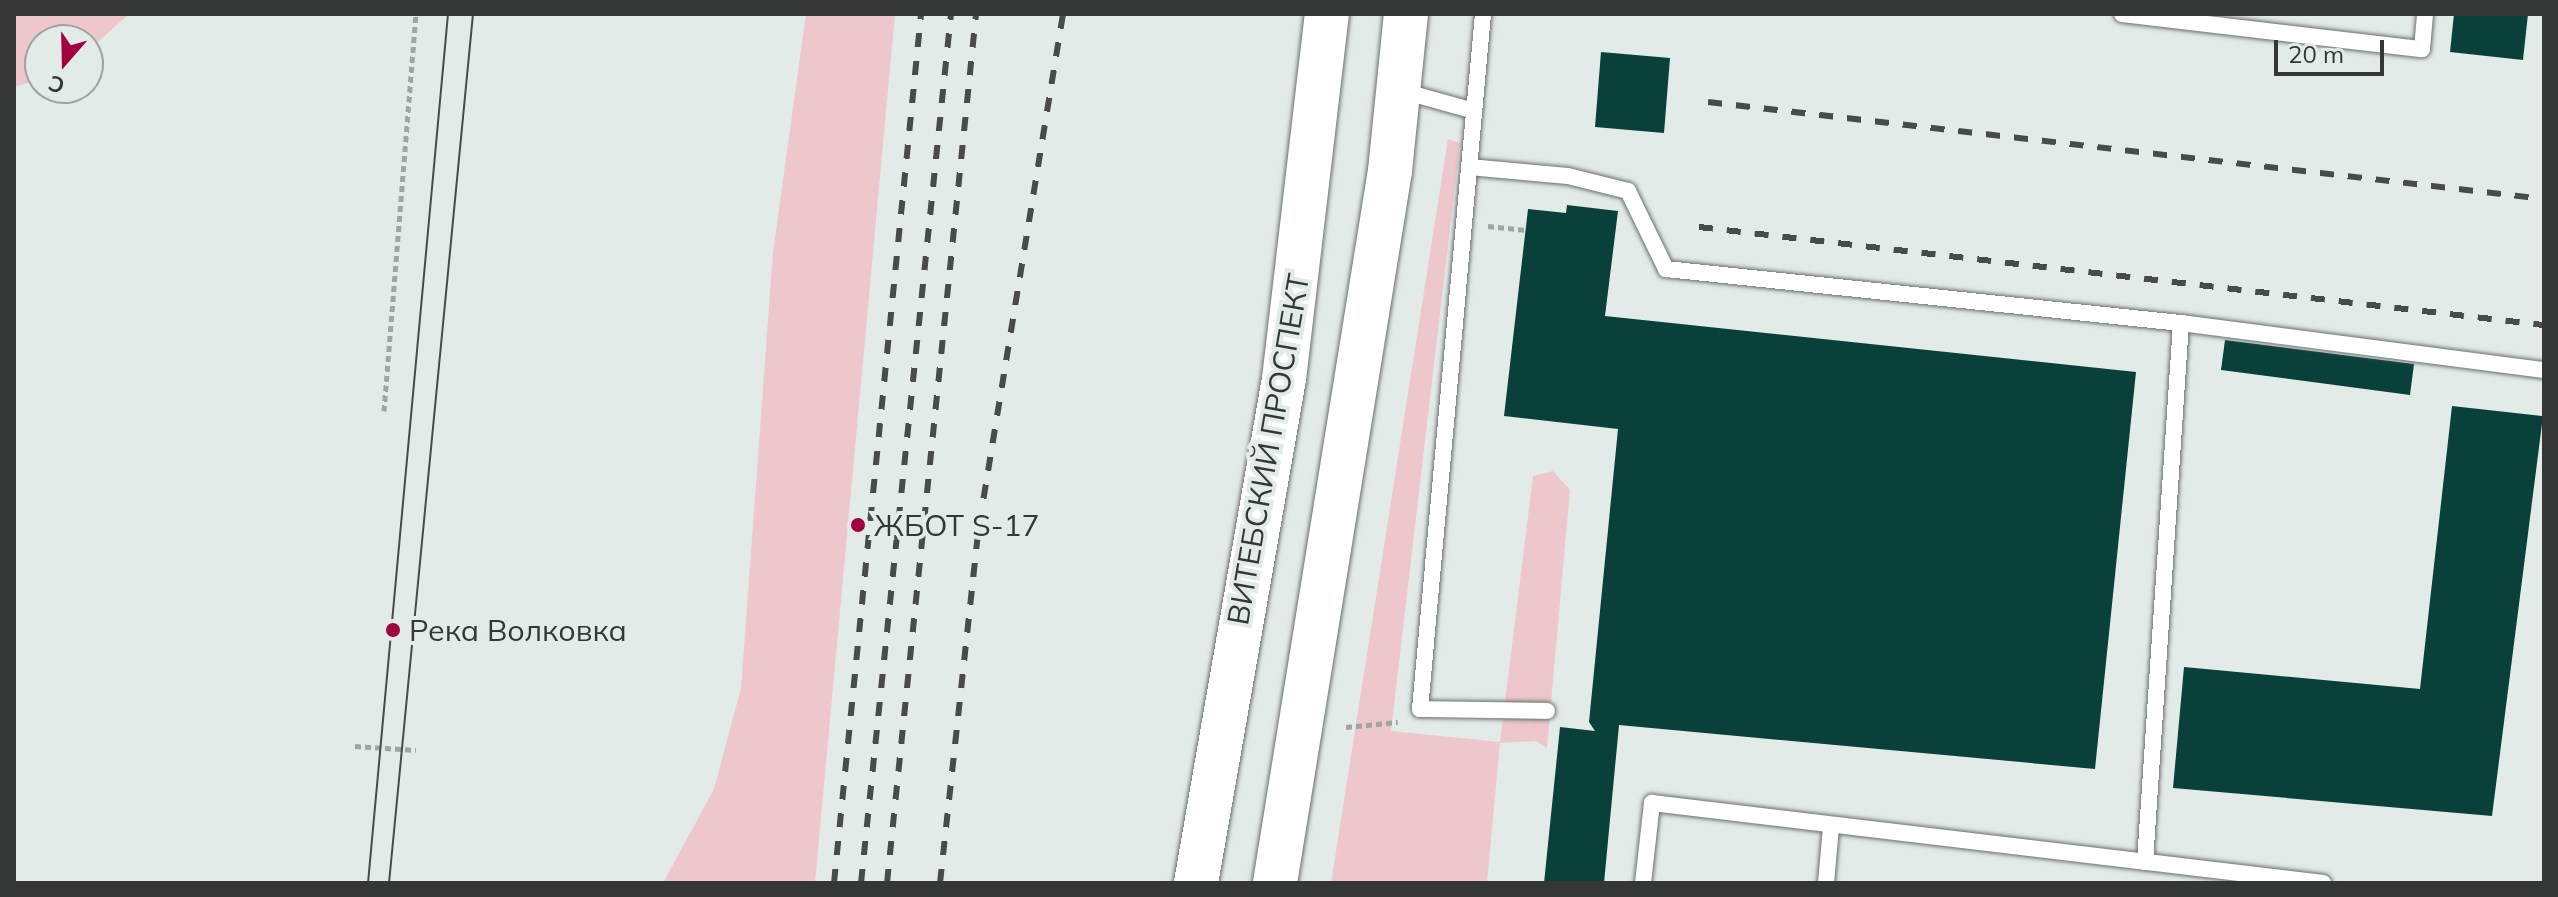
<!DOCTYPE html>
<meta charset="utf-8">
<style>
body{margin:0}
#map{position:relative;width:2558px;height:897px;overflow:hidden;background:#e3ebe9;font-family:Mulish,sans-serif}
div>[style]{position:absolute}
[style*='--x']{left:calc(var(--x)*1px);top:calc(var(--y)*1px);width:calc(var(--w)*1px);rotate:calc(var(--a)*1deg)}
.green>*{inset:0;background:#eec7cc}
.building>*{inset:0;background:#094039}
.path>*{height:5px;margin-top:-2.5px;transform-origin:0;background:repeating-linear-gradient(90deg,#9fa5a3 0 6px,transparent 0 10px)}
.roads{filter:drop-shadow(0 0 2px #696f6e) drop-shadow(0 0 2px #696f6e)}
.service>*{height:16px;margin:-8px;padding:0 8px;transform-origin:8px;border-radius:8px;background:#fff}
.primary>*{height:44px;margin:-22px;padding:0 22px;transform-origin:22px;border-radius:22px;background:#fff}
.tram>*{height:2px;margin:-1px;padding:0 1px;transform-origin:1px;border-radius:1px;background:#484b4a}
.rail>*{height:6px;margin-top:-3px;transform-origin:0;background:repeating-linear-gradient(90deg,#484b4a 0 14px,transparent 0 28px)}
.dots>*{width:22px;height:22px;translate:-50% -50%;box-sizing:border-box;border:4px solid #e3ebe9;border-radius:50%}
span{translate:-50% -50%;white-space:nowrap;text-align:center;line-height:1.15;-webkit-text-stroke:8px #e3ebe9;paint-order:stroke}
.street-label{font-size:30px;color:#343736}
.poi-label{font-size:30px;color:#343736}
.left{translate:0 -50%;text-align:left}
.frame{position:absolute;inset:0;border:16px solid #343736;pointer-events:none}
.north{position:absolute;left:24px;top:24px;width:80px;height:80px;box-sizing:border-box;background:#e3ebe9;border:2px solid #9da3a1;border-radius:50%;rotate:200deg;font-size:22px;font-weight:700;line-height:32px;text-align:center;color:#343736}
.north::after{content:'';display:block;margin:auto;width:28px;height:36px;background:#a0023f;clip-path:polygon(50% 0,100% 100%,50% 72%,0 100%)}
.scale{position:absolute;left:2274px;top:40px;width:110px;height:36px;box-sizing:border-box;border:4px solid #343736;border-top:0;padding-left:10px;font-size:24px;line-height:28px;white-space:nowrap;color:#343736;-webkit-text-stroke:6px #e3ebe9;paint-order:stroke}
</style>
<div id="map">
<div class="green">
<i style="clip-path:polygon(14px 14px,129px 14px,88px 51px,88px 40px,40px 40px,40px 79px,14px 87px)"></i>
<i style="clip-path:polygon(806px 14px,895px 14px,815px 883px,663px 883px,714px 789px,741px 688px,773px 252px)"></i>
<i style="clip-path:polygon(1448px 139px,1460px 143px,1391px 731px,1500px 742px,1533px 476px,1553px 471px,1570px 490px,1547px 748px,1536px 741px,1500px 743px,1487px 883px,1331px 883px)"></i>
</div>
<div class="building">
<i style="clip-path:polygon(2454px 14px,2528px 14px,2523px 60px,2450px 52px)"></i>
<i style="clip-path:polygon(1601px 52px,1670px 58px,1664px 133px,1595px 127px)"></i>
<i style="clip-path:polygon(1567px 205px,1618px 211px,1605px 316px,2136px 372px,2095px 769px,1619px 725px,1604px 883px,1544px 883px,1560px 727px,1595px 731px,1589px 722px,1618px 429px,1504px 416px,1528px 209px,1566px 213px)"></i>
<i style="clip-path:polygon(2225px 340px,2414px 364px,2410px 395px,2221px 370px)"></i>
<i style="clip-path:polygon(2452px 406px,2543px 416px,2492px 816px,2173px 788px,2184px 667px,2420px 689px)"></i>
</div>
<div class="path">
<i style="--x:1488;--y:226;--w:39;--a:6"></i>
<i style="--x:384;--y:411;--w:398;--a:-85.4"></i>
<i style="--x:1346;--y:727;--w:52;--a:-5.5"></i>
<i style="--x:355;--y:746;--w:61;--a:3.8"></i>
</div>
<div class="roads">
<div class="service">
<i style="--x:1483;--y:14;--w:698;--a:95.18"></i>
<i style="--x:1420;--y:709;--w:127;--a:0.9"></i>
<i style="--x:2122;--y:14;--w:302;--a:6.7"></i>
<i style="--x:2422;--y:49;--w:35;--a:-85"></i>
<i style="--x:1399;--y:90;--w:78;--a:15.6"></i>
<i style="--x:1469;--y:167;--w:99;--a:5.2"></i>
<i style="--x:1568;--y:176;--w:62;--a:14"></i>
<i style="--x:1628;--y:191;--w:87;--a:64"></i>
<i style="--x:1666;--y:269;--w:518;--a:5.99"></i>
<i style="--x:2181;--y:323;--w:366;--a:7.4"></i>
<i style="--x:2145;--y:862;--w:540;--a:-86.18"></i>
<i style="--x:1643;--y:883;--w:81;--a:-83.6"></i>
<i style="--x:1652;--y:803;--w:676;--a:6.8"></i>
<i style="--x:1826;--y:883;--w:56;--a:-84.9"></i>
</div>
<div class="primary">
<i style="--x:1196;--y:883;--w:512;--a:-80.1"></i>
<i style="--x:1284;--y:379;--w:368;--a:-83.3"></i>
<i style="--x:1275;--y:883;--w:721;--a:-80.83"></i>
<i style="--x:1390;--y:171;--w:158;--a:-84.2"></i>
</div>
</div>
<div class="tram">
<i style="--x:368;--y:883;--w:873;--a:-84.74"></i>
<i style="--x:389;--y:883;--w:873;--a:-84.48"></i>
</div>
<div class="rail">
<i style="--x:1708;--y:102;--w:842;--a:6.62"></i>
<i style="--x:1699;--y:227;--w:851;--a:6.62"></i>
<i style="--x:834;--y:883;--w:873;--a:-84.28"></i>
<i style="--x:861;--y:883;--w:874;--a:-84.09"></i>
<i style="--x:887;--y:883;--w:874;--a:-84.15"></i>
<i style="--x:940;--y:883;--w:359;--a:-83.8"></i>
<i style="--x:979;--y:526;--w:519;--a:-80.68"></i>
</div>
<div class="dots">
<i style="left:858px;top:525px;background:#a0023f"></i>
<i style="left:393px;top:630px;background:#a0023f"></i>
</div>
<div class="street-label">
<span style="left:1268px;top:449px;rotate:-80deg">ВИТЕБСКИЙ ПРОСПЕКТ</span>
</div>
<div class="poi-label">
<span class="left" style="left:874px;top:525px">ЖБОТ S-17</span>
<span class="left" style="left:409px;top:630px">Река Волковка</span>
</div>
<div class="frame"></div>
<div class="north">С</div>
<div class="scale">20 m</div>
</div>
